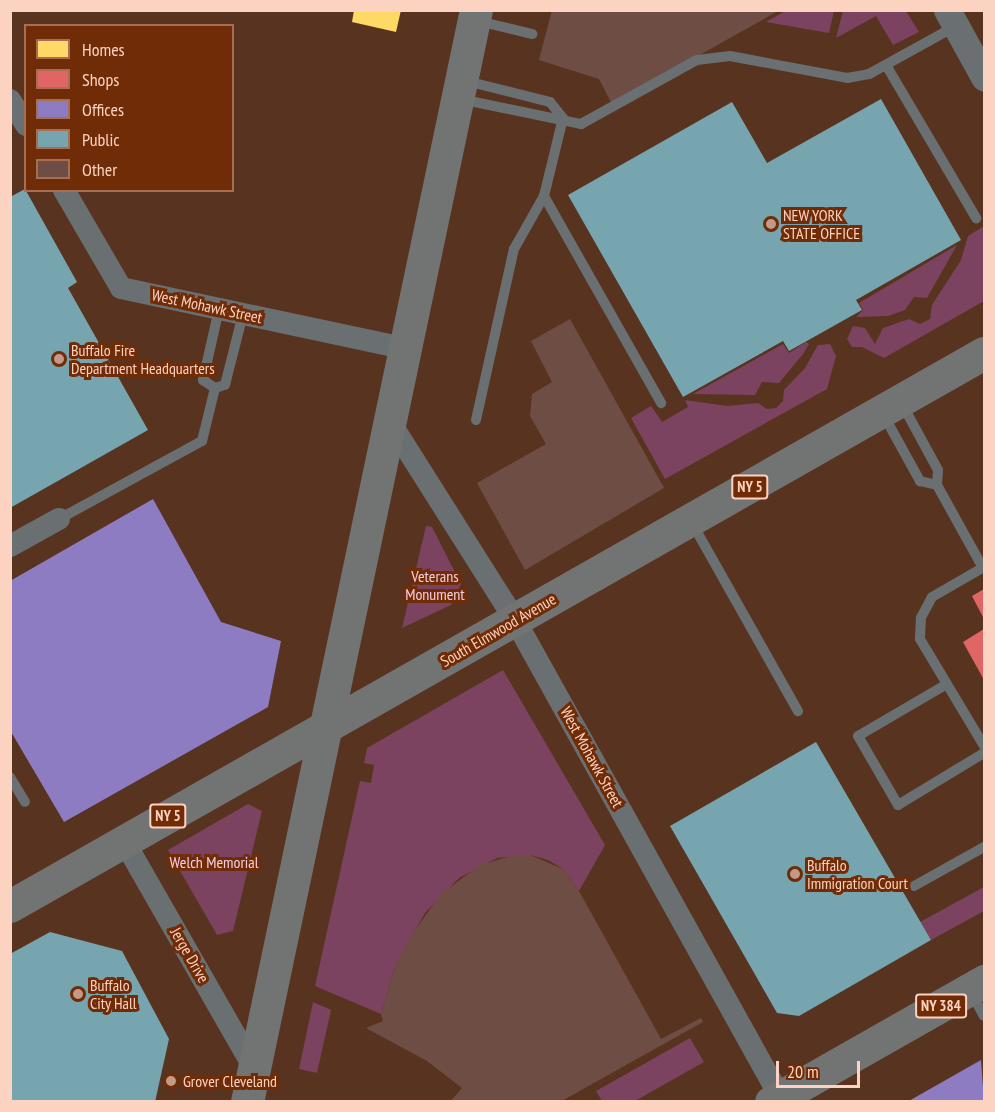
<!DOCTYPE html>
<style>
body{margin:0}
#map{position:relative;width:995px;height:1112px;overflow:hidden;background:#58331f;font-family:"PT Sans Narrow",sans-serif}
div>[style]{position:absolute}
[style*='--x']{left:calc(var(--x)*1px);top:calc(var(--y)*1px);width:calc(var(--w)*1px);rotate:calc(var(--a)*1deg)}
.green>*{inset:0;background:#7b4360}
.homes>*{inset:0;background:#ffd966}
.shops>*{inset:0;background:#e06666}
.offices>*{inset:0;background:#8e7cc3}
.public>*{inset:0;background:#76a5af}
.building>*{inset:0;background:#6e4e44}
.service>*{height:10px;margin:-5px;padding:0 5px;transform-origin:5px;border-radius:5px;background:#6a6f71}
.minor>*{height:22px;margin:-11px;padding:0 11px;transform-origin:11px;border-radius:11px;background:#6a6f71}
.tertiary>*{height:27px;margin:-13.5px;padding:0 13.5px;transform-origin:13.5px;border-radius:13.5px;background:#6a6f71}
.primary>*{height:33px;margin:-16.5px;padding:0 16.5px;transform-origin:16.5px;border-radius:16.5px;background:#727474}
.dots>*{width:16px;height:16px;translate:-50% -50%;box-sizing:border-box;border:3px solid #702b07;border-radius:50%}
span{translate:-50% -50%;white-space:nowrap;text-align:center;line-height:1.15;-webkit-text-stroke:6px #702b07;paint-order:stroke}
.shield-label span{padding:2px 4px;background:#702b07;border:2px solid;border-radius:4px;-webkit-text-stroke-width:0}
.shield-label{font-size:15px;color:#fcd2c0;font-weight:700}
.poi-label{font-size:16px;color:#fcd2c0}
.left{translate:0 -50%;text-align:left}
.street-label{font-size:16px;color:#fcd2c0}
.park-label{font-size:16px;color:#f5cde3}
.frame{position:absolute;inset:0;border:12px solid #fcd2c0;pointer-events:none}
.legend{position:absolute;left:24px;top:24px;width:210px;height:168px;box-sizing:border-box;background:#702b07;border:2px solid #a86e51;margin:0;padding:8px 10px;list-style:none;font-size:18px;color:#fcd2c0}
.legend li{display:flex;align-items:center;gap:12px;height:30px}
.legend b{width:30px;border:2px solid #a86e51}
.scale{position:absolute;left:776px;top:1061px;width:84px;height:27px;box-sizing:border-box;border:3px solid #fcd2c0;border-top:0;padding-left:8px;font-size:18px;line-height:21px;white-space:nowrap;color:#fcd2c0;-webkit-text-stroke:4px #702b07;paint-order:stroke}
</style>
<div id="map">
<div class="green">
<i style="clip-path:polygon(785px 11px,785px 10px,834px 11px,829px 33px,766px 22px)"></i>
<i style="clip-path:polygon(843px 11px,906px 11px,919px 32px,893px 45px,876px 16px,836px 38px)"></i>
<i style="clip-path:polygon(984px 226px,984px 301px,884px 358px,862px 347px,852px 347px,847px 339px,853px 326px,865px 328px,875px 344px,883px 328px,909px 319px,920px 324px,930px 319px,932px 305px,961px 260px,968px 236px)"></i>
<i style="clip-path:polygon(957px 245px,927px 298px,914px 297px,905px 310px,888px 316px,856px 317px,863px 310px,859px 303px)"></i>
<i style="clip-path:polygon(806px 342px,809px 344px,803px 354px,779px 383px,762px 382px,755px 395px,693px 394px,783px 344px,789px 353px)"></i>
<i style="clip-path:polygon(830px 344px,836px 356px,827px 389px,665px 479px,631px 418px,651px 406px,662px 422px,688px 407px,685px 400px,727px 406px,758px 403px,767px 409px,776px 408px,783px 401px,784px 390px,805px 368px,818px 345px)"></i>
<i style="clip-path:polygon(426px 526px,432px 527px,461px 584px,451px 605px,402px 628px)"></i>
<i style="clip-path:polygon(503px 670px,605px 845px,579px 891px,563px 869px,548px 860px,530px 855px,497px 858px,459px 878px,425px 913px,396px 964px,381px 1014px,315px 986px,360px 781px,371px 783px,374px 765px,364px 763px,367px 748px)"></i>
<i style="clip-path:polygon(248px 804px,262px 811px,233px 931px,217px 935px,168px 850px)"></i>
<i style="clip-path:polygon(984px 887px,984px 911px,931px 940px,920px 922px)"></i>
<i style="clip-path:polygon(313px 1002px,331px 1010px,317px 1073px,299px 1069px)"></i>
<i style="clip-path:polygon(690px 1038px,704px 1062px,635px 1101px,602px 1101px,596px 1091px)"></i>
</div>
<div class="homes">
<i style="clip-path:polygon(354px 10px,401px 10px,396px 32px,352px 22px)"></i>
</div>
<div class="shops">
<i style="clip-path:polygon(984px 589px,984px 619px,972px 596px)"></i>
<i style="clip-path:polygon(984px 629px,984px 680px,963px 642px)"></i>
</div>
<div class="offices">
<i style="clip-path:polygon(153px 499px,221px 622px,281px 641px,268px 707px,64px 822px,10px 730px,10px 581px)"></i>
<i style="clip-path:polygon(981px 1060px,984px 1102px,907px 1102px)"></i>
</div>
<div class="public">
<i style="clip-path:polygon(881px 99px,961px 240px,856px 300px,862px 310px,789px 351px,783px 341px,683px 397px,568px 195px,732px 102px,767px 163px)"></i>
<i style="clip-path:polygon(25px 189px,77px 282px,68px 288px,148px 430px,10px 508px,10px 197px)"></i>
<i style="clip-path:polygon(816px 742px,931px 940px,799px 1016px,777px 1013px,670px 826px)"></i>
<i style="clip-path:polygon(50px 932px,122px 951px,169px 1039px,155px 1102px,10px 1102px,10px 954px)"></i>
</div>
<div class="building">
<i style="clip-path:polygon(552px 10px,780px 10px,612px 104px,599px 79px,539px 60px)"></i>
<i style="clip-path:polygon(570px 319px,664px 488px,525px 570px,477px 483px,546px 444px,530px 416px,532px 394px,552px 382px,531px 341px)"></i>
<i style="clip-path:polygon(514px 855px,530px 855px,563px 869px,579px 891px,661px 1039px,701px 1018px,703px 1022px,560px 1102px,450px 1102px,462px 1088px,427px 1061px,366px 1028px,383px 1021px,381px 1014px,396px 964px,410px 937px,441px 894px,480px 865px)"></i>
</div>
<div class="service">
<i style="--x:478;--y:21;--w:56;--a:13.5"></i>
<i style="--x:886;--y:65;--w:178;--a:59.5"></i>
<i style="--x:466;--y:81;--w:87;--a:14"></i>
<i style="--x:550;--y:102;--w:21;--a:51"></i>
<i style="--x:460;--y:99;--w:124;--a:11.7"></i>
<i style="--x:581;--y:124;--w:132;--a:-28.9"></i>
<i style="--x:697;--y:60;--w:33;--a:-7"></i>
<i style="--x:730;--y:56;--w:119;--a:10.6"></i>
<i style="--x:847;--y:78;--w:22;--a:-10"></i>
<i style="--x:869;--y:74;--w:99;--a:-28.9"></i>
<i style="--x:563;--y:118;--w:80;--a:103.7"></i>
<i style="--x:544;--y:196;--w:238;--a:60.5"></i>
<i style="--x:219;--y:309;--w:73;--a:102.7"></i>
<i style="--x:203;--y:380;--w:14;--a:34"></i>
<i style="--x:215;--y:388;--w:10;--a:-17"></i>
<i style="--x:225;--y:385;--w:73;--a:-75.8"></i>
<i style="--x:883;--y:414;--w:77;--a:61.1"></i>
<i style="--x:920;--y:481;--w:17;--a:13"></i>
<i style="--x:937;--y:485;--w:15;--a:-86"></i>
<i style="--x:938;--y:470;--w:77;--a:-118.6"></i>
<i style="--x:476;--y:420;--w:175;--a:-77.5"></i>
<i style="--x:514;--y:249;--w:61;--a:-60.5"></i>
<i style="--x:937;--y:485;--w:95;--a:61"></i>
<i style="--x:59;--y:519;--w:163;--a:-28.6"></i>
<i style="--x:202;--y:441;--w:55;--a:-76.2"></i>
<i style="--x:692;--y:523;--w:216;--a:60.6"></i>
<i style="--x:984;--y:567;--w:60;--a:150"></i>
<i style="--x:932;--y:597;--w:24;--a:118"></i>
<i style="--x:921;--y:618;--w:21;--a:93"></i>
<i style="--x:920;--y:639;--w:125;--a:59.1"></i>
<i style="--x:947;--y:684;--w:103;--a:149.7"></i>
<i style="--x:858;--y:736;--w:80;--a:59.9"></i>
<i style="--x:898;--y:805;--w:100;--a:-31.2"></i>
<i style="--x:10;--y:777;--w:29;--a:59"></i>
<i style="--x:914;--y:886;--w:80;--a:-29.1"></i>
<i style="--x:971;--y:992;--w:27;--a:62"></i>
</div>
<div class="minor">
<i style="--x:10;--y:100;--w:30;--a:57"></i>
<i style="--x:64;--y:190;--w:113;--a:59.8"></i>
<i style="--x:121;--y:288;--w:288;--a:12"></i>
<i style="--x:388;--y:419;--w:238;--a:57.7"></i>
<i style="--x:515;--y:620;--w:551;--a:60.93"></i>
<i style="--x:10;--y:546;--w:56;--a:-28.9"></i>
<i style="--x:124;--y:841;--w:264;--a:60.2"></i>
</div>
<div class="tertiary">
<i style="--x:947;--y:10;--w:77;--a:61.1"></i>
</div>
<div class="primary">
<i style="--x:10;--y:906;--w:1120;--a:-29.59"></i>
<i style="--x:247;--y:1102;--w:1116;--a:-78.16"></i>
<i style="--x:771;--y:1102;--w:245;--a:-29.6"></i>
</div>
<div class="dots">
<i style="left:771px;top:224px;background:#c39a88"></i>
<i style="left:59px;top:359px;background:#c39a88"></i>
<i style="left:795px;top:874px;background:#c39a88"></i>
<i style="left:78px;top:994px;background:#c39a88"></i>
<i style="left:171px;top:1081px;background:#c39a88"></i>
</div>
<div class="shield-label">
<span style="left:750px;top:487px">NY 5</span>
<span style="left:168px;top:816px">NY 5</span>
<span style="left:941px;top:1006px">NY 384</span>
</div>
<div class="poi-label">
<span class="left" style="left:783px;top:224px">NEW YORK<br>STATE OFFICE</span>
<span class="left" style="left:71px;top:359px">Buffalo Fire<br>Department Headquarters</span>
<span class="left" style="left:807px;top:874px">Buffalo<br>Immigration Court</span>
<span class="left" style="left:90px;top:994px">Buffalo<br>City Hall</span>
<span class="left" style="left:183px;top:1081px">Grover Cleveland</span>
</div>
<div class="street-label">
<span style="left:207px;top:306px;rotate:12deg">West Mohawk Street</span>
<span style="left:498px;top:630px;rotate:-30deg">South Elmwood Avenue</span>
<span style="left:592px;top:757px;rotate:61deg">West Mohawk Street</span>
<span style="left:190px;top:955px;rotate:60deg">Jerge Drive</span>
</div>
<div class="park-label">
<span style="left:435px;top:585px">Veterans<br>Monument</span>
<span style="left:214px;top:862px">Welch Memorial</span>
</div>
<div class="frame"></div>
<ul class="legend">
<li><b style="height:16px;background:#ffd966"></b>Homes</li>
<li><b style="height:16px;background:#e06666"></b>Shops</li>
<li><b style="height:16px;background:#8e7cc3"></b>Offices</li>
<li><b style="height:16px;background:#76a5af"></b>Public</li>
<li><b style="height:16px;background:#6e4e44"></b>Other</li>
</ul>
<div class="scale">20 m</div>
</div>
